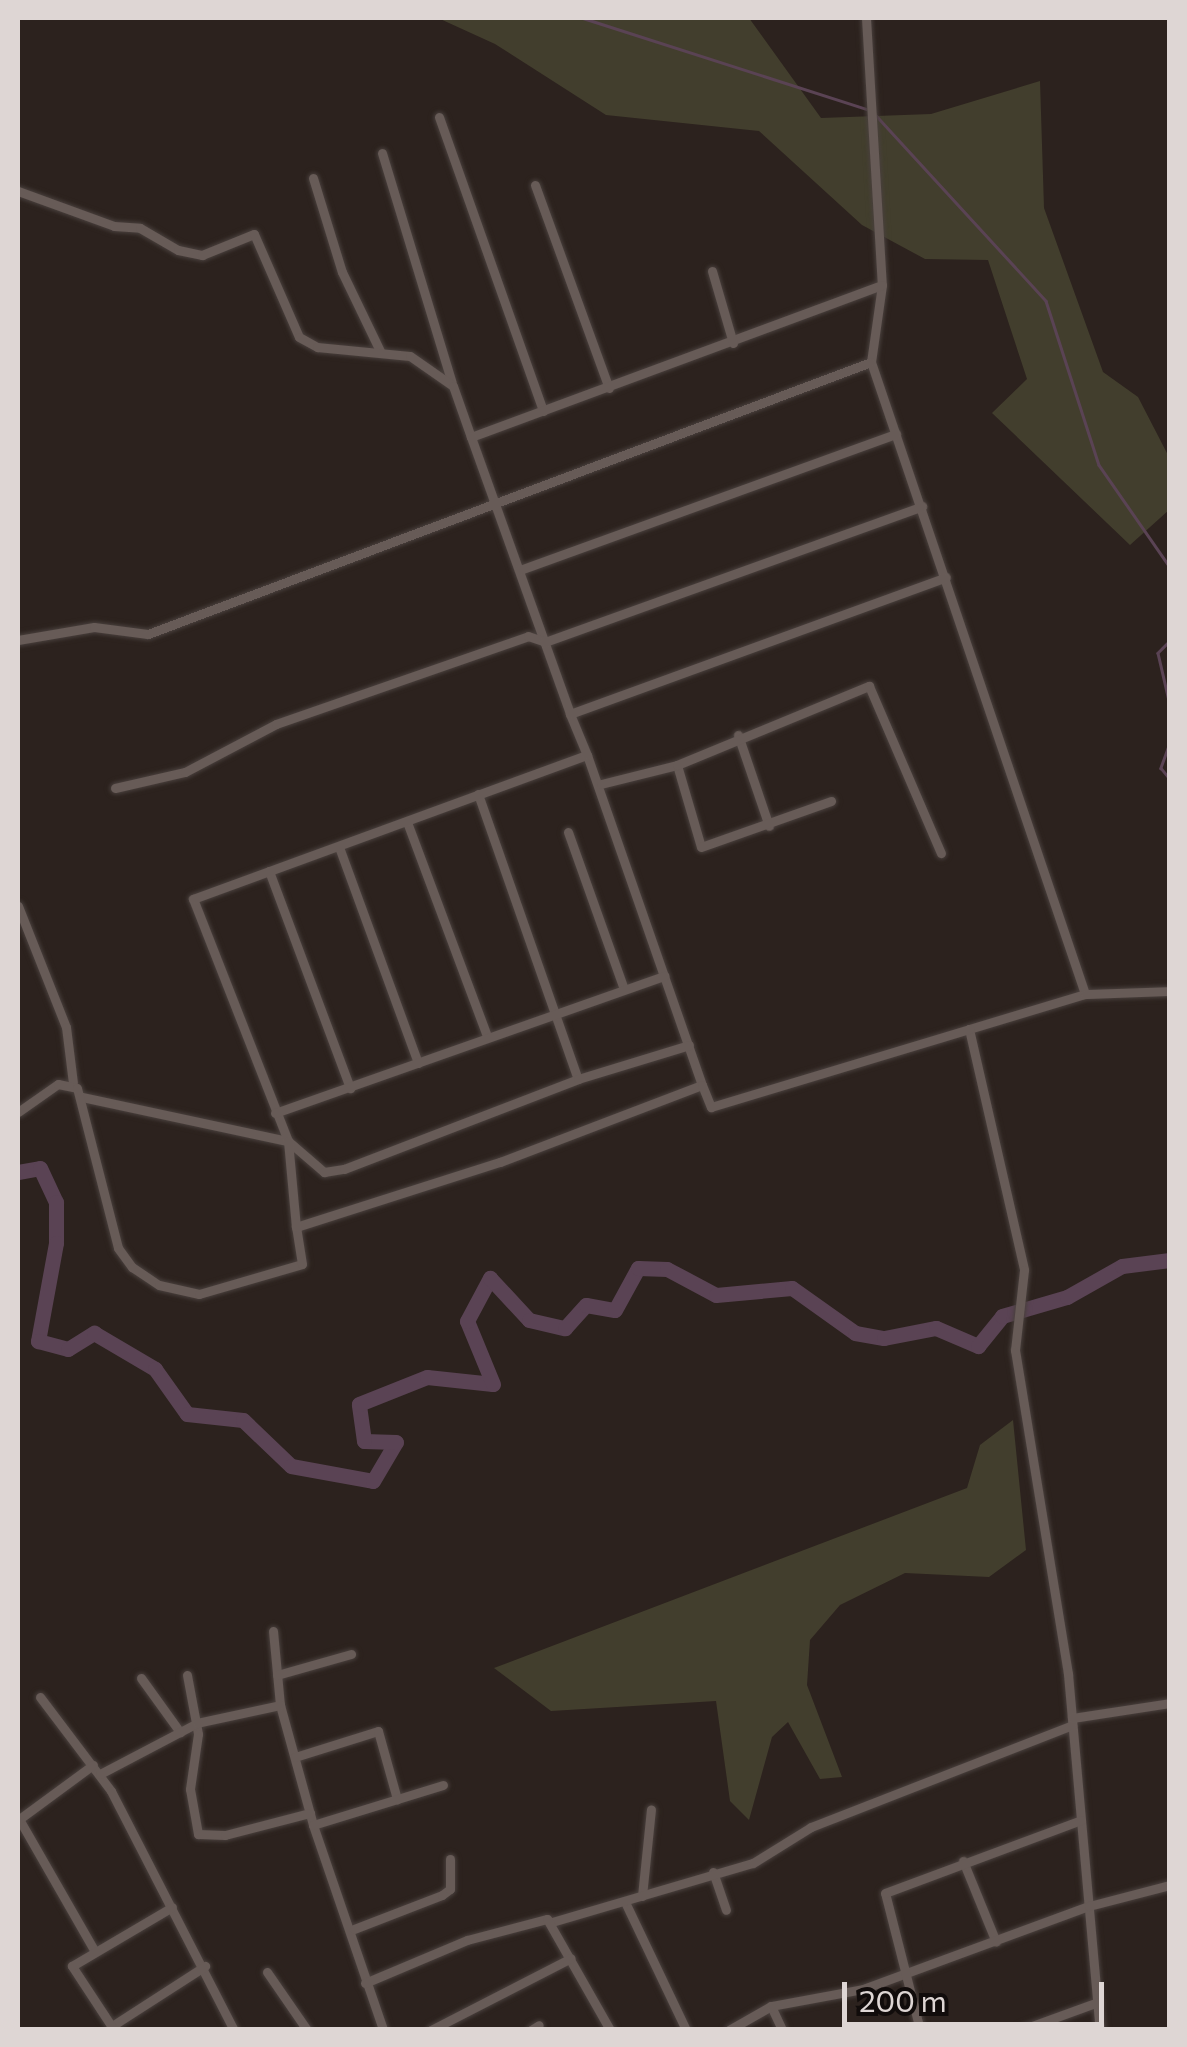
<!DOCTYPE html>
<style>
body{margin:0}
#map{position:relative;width:1187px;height:2047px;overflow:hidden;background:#2c221e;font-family:Commissioner,sans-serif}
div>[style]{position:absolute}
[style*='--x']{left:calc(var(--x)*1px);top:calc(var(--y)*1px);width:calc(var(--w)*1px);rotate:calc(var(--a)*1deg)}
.green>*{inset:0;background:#423e2d}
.stream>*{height:2.5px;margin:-1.25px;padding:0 1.25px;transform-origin:1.25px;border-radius:1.25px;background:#5a4354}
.river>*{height:15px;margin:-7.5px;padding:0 7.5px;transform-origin:7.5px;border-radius:7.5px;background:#5a4354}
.roads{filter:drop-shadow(0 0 2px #49403d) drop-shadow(0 0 2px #49403d)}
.street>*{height:9px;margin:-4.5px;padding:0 4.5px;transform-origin:4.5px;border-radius:4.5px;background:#675b57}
span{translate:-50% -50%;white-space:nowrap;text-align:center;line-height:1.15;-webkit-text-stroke:8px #110c0b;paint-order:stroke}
.frame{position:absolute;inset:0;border:20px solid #ded6d4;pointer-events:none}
.scale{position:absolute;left:842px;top:1982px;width:262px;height:45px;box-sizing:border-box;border:5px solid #ded6d4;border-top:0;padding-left:12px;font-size:30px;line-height:35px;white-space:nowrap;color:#ded6d4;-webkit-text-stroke:8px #110c0b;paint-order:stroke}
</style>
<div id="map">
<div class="green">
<i style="clip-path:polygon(438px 18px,749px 18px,821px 118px,931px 114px,1040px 81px,1044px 208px,1103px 372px,1138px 397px,1169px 457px,1169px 510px,1130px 545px,992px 413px,1027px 379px,988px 260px,925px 259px,862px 225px,759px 131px,606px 115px,495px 44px)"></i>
<i style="clip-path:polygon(1013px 1420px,1026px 1550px,989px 1577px,905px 1573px,840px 1605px,810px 1640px,807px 1685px,842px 1777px,820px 1779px,788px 1722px,772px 1737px,749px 1820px,730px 1801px,716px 1701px,551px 1711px,494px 1668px,967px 1488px,980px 1445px)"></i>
</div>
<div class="stream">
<i style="--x:583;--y:18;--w:297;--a:17.8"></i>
<i style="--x:873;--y:112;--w:256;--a:47.5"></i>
<i style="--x:1046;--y:301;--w:172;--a:72.1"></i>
<i style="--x:1099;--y:465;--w:124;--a:55.2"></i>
<i style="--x:1170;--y:641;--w:17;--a:135"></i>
<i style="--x:1158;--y:653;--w:53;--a:77"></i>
<i style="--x:1170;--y:743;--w:27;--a:110"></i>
<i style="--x:1161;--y:768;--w:14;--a:51"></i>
</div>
<div class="river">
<i style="--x:18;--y:1172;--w:22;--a:-10"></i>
<i style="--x:40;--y:1168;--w:38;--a:65"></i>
<i style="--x:56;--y:1202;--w:41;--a:90"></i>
<i style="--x:56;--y:1243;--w:100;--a:100.4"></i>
<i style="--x:38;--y:1341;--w:31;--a:15"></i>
<i style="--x:68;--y:1349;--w:31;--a:-32"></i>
<i style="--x:94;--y:1333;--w:71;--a:30.5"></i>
<i style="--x:155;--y:1369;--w:55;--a:54.6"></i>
<i style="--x:187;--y:1414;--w:56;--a:6.1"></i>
<i style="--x:243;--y:1420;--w:66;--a:43.8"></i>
<i style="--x:291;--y:1466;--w:83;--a:10.4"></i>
<i style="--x:373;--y:1481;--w:45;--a:-59.5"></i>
<i style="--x:396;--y:1442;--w:32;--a:-178"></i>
<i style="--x:364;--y:1441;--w:37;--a:-98"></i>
<i style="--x:359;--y:1404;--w:73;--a:-21.7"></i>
<i style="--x:427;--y:1377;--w:66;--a:6.1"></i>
<i style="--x:493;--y:1384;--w:68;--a:-112.4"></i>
<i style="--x:467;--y:1321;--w:49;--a:-61.9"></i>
<i style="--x:490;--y:1278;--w:57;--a:47.1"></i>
<i style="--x:529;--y:1320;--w:37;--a:13"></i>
<i style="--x:565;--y:1328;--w:31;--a:-48"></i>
<i style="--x:586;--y:1305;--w:29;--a:10"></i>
<i style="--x:615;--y:1310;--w:48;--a:-61.3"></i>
<i style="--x:638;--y:1268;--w:29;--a:2"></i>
<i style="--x:667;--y:1269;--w:55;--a:28"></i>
<i style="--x:716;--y:1295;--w:76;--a:-5.3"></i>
<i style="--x:792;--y:1288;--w:77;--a:35.5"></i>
<i style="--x:855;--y:1333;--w:29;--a:10"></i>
<i style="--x:884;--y:1338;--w:53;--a:-10.9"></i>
<i style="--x:936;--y:1328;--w:46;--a:23.2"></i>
<i style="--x:978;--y:1346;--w:38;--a:-51"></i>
<i style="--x:1002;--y:1316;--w:68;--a:-16.3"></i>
<i style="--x:1067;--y:1297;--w:63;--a:-29.4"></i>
<i style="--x:1122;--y:1266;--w:48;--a:-7.1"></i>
</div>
<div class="roads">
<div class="street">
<i style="--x:866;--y:18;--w:267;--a:86.6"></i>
<i style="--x:882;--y:285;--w:78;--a:98.1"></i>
<i style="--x:871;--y:362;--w:667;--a:71.29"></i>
<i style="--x:1085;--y:994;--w:121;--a:163.2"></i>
<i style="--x:969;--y:1029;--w:247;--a:77.1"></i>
<i style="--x:1024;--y:1270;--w:81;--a:96.4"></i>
<i style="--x:1015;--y:1350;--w:328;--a:80.7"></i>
<i style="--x:1068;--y:1674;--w:357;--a:84.9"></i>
<i style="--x:439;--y:117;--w:312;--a:70.5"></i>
<i style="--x:382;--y:153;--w:240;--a:73.1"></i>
<i style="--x:313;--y:178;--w:98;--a:72.9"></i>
<i style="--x:342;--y:272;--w:88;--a:64.3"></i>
<i style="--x:535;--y:185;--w:216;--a:70"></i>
<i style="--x:18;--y:191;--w:102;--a:20"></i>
<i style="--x:114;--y:226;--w:26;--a:4"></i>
<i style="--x:140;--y:228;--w:44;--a:30.1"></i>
<i style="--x:178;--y:250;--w:25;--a:12"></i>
<i style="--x:202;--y:255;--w:56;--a:-22"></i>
<i style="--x:254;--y:234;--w:112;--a:66.4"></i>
<i style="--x:299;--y:337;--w:21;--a:29"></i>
<i style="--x:317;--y:347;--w:93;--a:5.5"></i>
<i style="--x:410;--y:356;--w:52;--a:34.9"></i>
<i style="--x:453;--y:386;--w:54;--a:70.6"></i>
<i style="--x:471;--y:437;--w:438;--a:-20.3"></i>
<i style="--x:712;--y:271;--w:75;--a:73.7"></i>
<i style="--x:471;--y:437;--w:294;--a:70.3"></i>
<i style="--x:520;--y:570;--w:400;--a:-19.9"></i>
<i style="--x:18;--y:640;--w:77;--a:-9.7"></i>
<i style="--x:94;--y:627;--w:54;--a:7.4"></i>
<i style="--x:148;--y:634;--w:772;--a:-20.62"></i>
<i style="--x:738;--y:735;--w:96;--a:71.2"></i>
<i style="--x:587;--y:755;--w:349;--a:70.8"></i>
<i style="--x:677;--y:765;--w:85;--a:73.7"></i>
<i style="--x:701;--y:847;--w:138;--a:-19.5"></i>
<i style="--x:601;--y:784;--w:78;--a:-14"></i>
<i style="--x:677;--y:765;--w:208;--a:-22.4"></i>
<i style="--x:869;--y:686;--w:182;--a:66.7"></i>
<i style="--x:115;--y:788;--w:72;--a:-12.9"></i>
<i style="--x:185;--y:772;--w:103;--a:-27.8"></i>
<i style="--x:276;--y:724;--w:267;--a:-19.2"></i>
<i style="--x:528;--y:636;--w:18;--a:19"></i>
<i style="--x:545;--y:642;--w:401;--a:-19.8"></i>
<i style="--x:478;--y:794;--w:302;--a:70.7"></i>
<i style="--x:407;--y:822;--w:228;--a:69.5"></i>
<i style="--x:568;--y:832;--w:167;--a:70.4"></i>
<i style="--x:339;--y:847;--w:230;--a:69.9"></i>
<i style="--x:269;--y:871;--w:232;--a:69.5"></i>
<i style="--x:18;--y:906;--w:130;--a:68.4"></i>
<i style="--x:66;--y:1027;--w:56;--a:82.9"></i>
<i style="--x:1085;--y:994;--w:85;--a:-2"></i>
<i style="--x:82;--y:1097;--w:211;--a:12.1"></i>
<i style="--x:288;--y:1141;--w:260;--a:-111.4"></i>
<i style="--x:193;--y:899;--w:419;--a:-20.1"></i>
<i style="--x:587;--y:755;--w:44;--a:-112.5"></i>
<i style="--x:570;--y:714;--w:400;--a:-20"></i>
<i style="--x:18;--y:1112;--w:49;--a:-35"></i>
<i style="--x:58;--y:1084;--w:19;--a:12"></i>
<i style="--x:77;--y:1088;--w:165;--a:75.6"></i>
<i style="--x:118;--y:1248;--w:24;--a:54"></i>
<i style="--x:132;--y:1267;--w:32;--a:34"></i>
<i style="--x:159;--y:1285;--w:41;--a:12.7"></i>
<i style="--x:199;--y:1294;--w:107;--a:-16.2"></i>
<i style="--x:302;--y:1264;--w:37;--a:-99"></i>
<i style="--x:296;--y:1227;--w:214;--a:-17.7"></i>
<i style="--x:500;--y:1162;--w:216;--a:-20.9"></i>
<i style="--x:702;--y:1085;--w:24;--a:68"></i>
<i style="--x:711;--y:1107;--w:270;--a:-16.8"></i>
<i style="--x:275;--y:1113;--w:413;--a:-19.4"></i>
<i style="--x:288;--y:1141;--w:48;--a:40.7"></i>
<i style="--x:324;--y:1172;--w:20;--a:-9"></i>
<i style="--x:344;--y:1169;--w:251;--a:-21"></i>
<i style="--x:578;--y:1079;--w:116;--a:-17"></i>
<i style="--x:288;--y:1141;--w:86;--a:84.7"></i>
<i style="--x:273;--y:1631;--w:74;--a:84.6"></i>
<i style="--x:280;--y:1705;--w:124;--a:74.6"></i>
<i style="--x:313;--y:1825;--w:217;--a:71.1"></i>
<i style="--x:187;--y:1675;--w:60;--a:79.4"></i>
<i style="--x:198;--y:1734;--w:56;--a:98.3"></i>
<i style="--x:190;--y:1789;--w:46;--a:79.9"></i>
<i style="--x:198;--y:1834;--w:27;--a:2"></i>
<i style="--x:225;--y:1835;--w:88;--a:-14.5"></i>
<i style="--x:277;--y:1675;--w:77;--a:-15.8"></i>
<i style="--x:141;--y:1678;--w:67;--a:54.2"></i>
<i style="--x:40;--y:1697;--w:118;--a:52.9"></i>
<i style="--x:111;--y:1791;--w:269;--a:62.8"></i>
<i style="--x:1072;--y:1718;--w:99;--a:-8.7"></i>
<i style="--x:295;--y:1757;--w:87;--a:-17.4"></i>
<i style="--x:378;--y:1731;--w:71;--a:74.4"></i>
<i style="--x:100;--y:1774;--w:110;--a:-27.7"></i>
<i style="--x:197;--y:1723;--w:85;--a:-12.2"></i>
<i style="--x:19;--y:1819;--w:151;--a:60.2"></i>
<i style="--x:18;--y:1820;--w:93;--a:-36.3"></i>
<i style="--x:313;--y:1825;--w:136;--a:-17.1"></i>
<i style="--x:963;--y:1861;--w:87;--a:67.8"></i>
<i style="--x:713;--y:1872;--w:40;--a:71.1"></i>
<i style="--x:642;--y:1896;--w:87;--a:-84.1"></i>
<i style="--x:625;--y:1902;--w:142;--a:64.5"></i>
<i style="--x:552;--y:1922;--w:209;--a:-16.4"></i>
<i style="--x:753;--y:1863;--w:68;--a:-31.8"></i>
<i style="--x:811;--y:1827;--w:280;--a:-21.3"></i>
<i style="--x:354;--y:1929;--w:94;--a:-21.1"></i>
<i style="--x:442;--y:1895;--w:10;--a:-37"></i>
<i style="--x:450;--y:1889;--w:30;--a:-90"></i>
<i style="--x:267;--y:1972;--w:70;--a:55.4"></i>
<i style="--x:365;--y:1983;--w:111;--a:-22.9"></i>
<i style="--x:467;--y:1940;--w:83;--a:-14.7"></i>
<i style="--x:547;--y:1919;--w:128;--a:60.4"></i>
<i style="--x:771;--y:2006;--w:26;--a:65"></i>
<i style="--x:112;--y:2026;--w:111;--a:-32.8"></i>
<i style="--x:114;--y:2030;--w:77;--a:-123.3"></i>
<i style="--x:72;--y:1966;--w:116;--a:-30.5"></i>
<i style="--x:431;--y:2030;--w:157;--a:-27.2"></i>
<i style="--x:531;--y:2030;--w:9;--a:-32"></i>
<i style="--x:729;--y:2030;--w:48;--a:-29.7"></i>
<i style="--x:771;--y:2006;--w:94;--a:-10.5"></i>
<i style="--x:863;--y:1989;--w:241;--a:-20.2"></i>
<i style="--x:1089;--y:1906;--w:84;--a:-14.5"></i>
<i style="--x:920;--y:2030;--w:141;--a:-104.3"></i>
<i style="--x:885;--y:1893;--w:209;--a:-20.4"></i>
<i style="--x:1021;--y:2030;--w:82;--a:-20"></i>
</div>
</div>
<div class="frame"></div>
<div class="scale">200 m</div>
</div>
